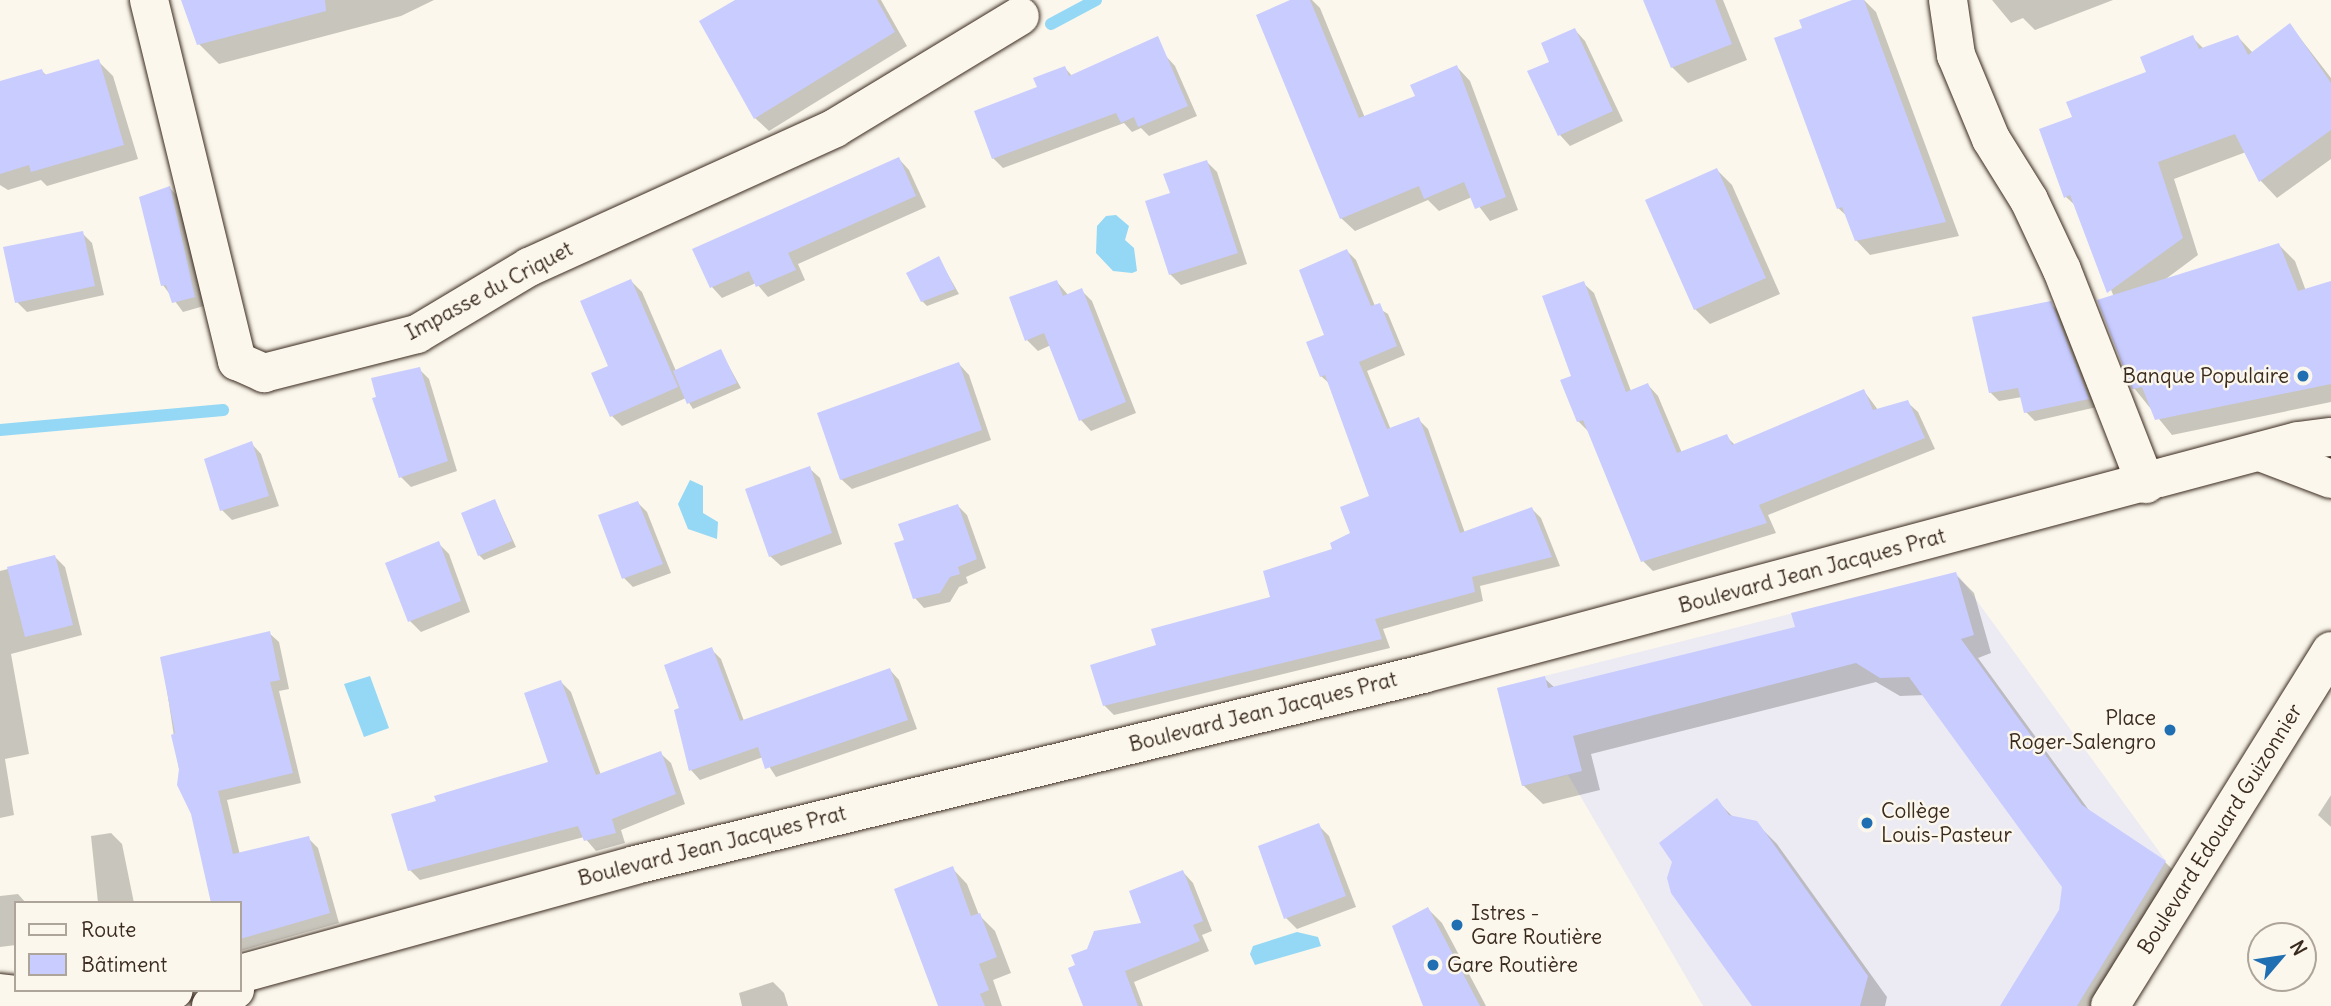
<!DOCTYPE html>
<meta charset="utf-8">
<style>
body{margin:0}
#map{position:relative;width:2331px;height:1006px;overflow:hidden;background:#fbf7ec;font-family:Delius,sans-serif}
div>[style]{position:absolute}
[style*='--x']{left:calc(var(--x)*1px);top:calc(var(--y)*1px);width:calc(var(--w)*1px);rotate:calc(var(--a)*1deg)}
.built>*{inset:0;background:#eceaf2}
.water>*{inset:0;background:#94d8f5}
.shadow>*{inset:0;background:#0003}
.stream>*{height:12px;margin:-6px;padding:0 6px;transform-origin:6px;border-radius:6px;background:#94d8f5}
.building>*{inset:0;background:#c8ccff}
.roads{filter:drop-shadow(0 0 2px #3b2a1e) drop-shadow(0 0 2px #3b2a1e)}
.minor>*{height:38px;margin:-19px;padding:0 19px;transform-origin:19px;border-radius:19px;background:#fbf7ec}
.tertiary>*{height:38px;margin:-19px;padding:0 19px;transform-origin:19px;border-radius:19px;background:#fbf7ec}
.secondary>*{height:38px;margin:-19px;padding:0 19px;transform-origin:19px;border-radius:19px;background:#fbf7ec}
.dots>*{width:19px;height:19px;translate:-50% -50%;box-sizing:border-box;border:4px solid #fbf7ec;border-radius:50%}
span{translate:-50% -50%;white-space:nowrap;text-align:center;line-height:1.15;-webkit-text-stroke:5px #fbf7ec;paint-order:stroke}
.street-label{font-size:21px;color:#3b2a1e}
.poi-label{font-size:21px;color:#3b2a1e}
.right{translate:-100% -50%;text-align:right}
.left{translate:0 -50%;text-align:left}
.legend{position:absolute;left:14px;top:901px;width:228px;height:91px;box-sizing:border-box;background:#fbf7ec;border:2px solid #aea59a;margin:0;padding:9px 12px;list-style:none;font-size:21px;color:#3b2a1e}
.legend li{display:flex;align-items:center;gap:14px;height:35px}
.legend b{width:35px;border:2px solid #aea59a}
.north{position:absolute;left:2247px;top:922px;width:70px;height:70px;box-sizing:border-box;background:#fbf7ec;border:2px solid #aea59a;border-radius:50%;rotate:61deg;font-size:19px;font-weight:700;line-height:28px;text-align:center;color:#3b2a1e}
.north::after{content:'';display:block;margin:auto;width:24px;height:32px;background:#1f6fb2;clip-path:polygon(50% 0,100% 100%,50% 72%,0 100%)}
</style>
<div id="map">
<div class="built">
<i style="clip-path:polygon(1956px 572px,2166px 861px,2077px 1006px,1703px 1006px,1568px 775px,1522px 786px,1497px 688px)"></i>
</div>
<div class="water">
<i style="clip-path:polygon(1116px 215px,1129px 226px,1125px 240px,1134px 248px,1137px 271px,1132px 273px,1113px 271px,1096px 253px,1097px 226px,1106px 216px)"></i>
<i style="clip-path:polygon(690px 480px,703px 486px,703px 513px,718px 522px,717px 539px,688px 529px,678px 504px)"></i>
<i style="clip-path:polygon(370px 676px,389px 728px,364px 737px,344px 684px)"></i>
<i style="clip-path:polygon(1297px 932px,1318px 937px,1321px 946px,1255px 965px,1250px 954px,1253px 946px)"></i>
</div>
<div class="shadow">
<i style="clip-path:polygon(183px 0,434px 0,401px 16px,219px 64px,199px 44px)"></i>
<i style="clip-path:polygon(742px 0,881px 0,907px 46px,769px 131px,755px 118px)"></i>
<i style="clip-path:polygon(1295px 0,1312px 0,1320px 8px,1365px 118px,1417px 97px,1457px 67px,1470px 81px,1518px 210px,1490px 221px,1472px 197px,1439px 211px,1428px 200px,1355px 231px,1341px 218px)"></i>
<i style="clip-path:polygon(1645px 0,1723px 0,1747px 60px,1688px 83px,1672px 67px)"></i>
<i style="clip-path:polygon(1857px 0,1864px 0,1876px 12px,1959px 236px,1870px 255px,1856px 240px,1848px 217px,1838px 208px,1804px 29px)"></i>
<i style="clip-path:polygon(1992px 0,2113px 0,2035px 30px,2023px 18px,2011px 23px)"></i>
<i style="clip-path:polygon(2290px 25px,2331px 78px,2331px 159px,2277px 198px,2261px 181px,2246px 152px,2174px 179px,2198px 255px,2163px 281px,2279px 245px,2295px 261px,2306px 291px,2331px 285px,2331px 402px,2172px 435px,2134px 388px,2114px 297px,2077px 207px,2066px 197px,2075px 118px,2148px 73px,2192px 37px,2204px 49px,2238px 37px,2253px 53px)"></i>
<i style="clip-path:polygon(1575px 30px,1585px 41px,1623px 121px,1570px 146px,1560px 135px,1551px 63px)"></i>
<i style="clip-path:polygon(1165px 55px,1175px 66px,1197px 116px,1149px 136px,1141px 128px,1132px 132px,1124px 123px,1003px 168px,993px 158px,1040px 88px,1065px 68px,1073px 77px)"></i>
<i style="clip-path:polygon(98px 61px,113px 76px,138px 159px,47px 186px,41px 180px,8px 190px,0 185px,0 83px,42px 71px,47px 76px)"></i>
<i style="clip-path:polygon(899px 159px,909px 170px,926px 207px,798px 264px,805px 280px,768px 297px,756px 283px,722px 298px,712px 287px,695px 250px)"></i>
<i style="clip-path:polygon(1207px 162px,1217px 172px,1247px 264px,1181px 285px,1170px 274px,1172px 194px)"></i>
<i style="clip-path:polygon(1717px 170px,1732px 185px,1780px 294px,1710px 324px,1695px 309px)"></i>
<i style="clip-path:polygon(170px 188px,179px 198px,204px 306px,183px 312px,163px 285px)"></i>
<i style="clip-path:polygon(82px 233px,92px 243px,104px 295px,27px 312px,17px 302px)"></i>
<i style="clip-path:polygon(1347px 251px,1356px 260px,1375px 306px,1388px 314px,1405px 355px,1367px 371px,1391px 430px,1418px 419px,1428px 429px,1465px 533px,1532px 509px,1541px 518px,1560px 566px,1480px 586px,1483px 601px,1383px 629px,1390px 648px,1114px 715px,1104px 705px,1158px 646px,1272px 598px,1352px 534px,1371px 497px,1331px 385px,1321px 376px)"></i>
<i style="clip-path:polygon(939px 259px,959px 294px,927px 306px,922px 301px)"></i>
<i style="clip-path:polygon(631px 281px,642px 292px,676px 371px,721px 352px,741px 388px,693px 409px,686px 398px,622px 426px,612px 416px,610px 367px)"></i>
<i style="clip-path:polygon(1057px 282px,1069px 296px,1081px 290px,1092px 301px,1136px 413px,1091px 431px,1081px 420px,1051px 345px,1038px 351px,1027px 340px,1011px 298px)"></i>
<i style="clip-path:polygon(1583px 283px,1594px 293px,1631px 391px,1648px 385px,1658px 396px,1682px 453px,1726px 436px,1736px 446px,1864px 391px,1878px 410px,1907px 402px,1918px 412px,1935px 449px,1768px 515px,1776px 533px,1653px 571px,1643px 561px,1589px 432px,1578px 421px,1573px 377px)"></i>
<i style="clip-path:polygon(2050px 303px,2059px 312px,2097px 407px,2035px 421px,2026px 412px,2022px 397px,1999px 401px,1990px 392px)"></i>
<i style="clip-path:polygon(959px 364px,969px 375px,991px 440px,852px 489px,841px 479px)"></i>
<i style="clip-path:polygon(419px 369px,429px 379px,457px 471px,411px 487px,401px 477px)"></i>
<i style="clip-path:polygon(251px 443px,261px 454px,279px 506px,232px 520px,222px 510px)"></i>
<i style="clip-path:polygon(809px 468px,820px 478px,842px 544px,781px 566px,770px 556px)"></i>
<i style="clip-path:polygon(495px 501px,516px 547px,484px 560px,479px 555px)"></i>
<i style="clip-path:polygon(638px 503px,647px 512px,671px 573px,633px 587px,624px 578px)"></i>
<i style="clip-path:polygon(958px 506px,967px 515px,986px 568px,966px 577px,968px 583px,959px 587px,950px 602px,924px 608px,915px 598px,907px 541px)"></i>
<i style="clip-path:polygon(438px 543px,449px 554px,470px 612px,421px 632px,410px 621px,387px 564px)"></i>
<i style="clip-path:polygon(55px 557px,65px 567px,82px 635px,11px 654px,29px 754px,5px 759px,14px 815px,0 818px,0 571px)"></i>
<i style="clip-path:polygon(1955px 574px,1974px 593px,1991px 653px,1978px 658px,2091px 813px,2165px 862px,2184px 881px,2107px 1006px,2003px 1006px,2061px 910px,2064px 886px,1925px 695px,1900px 696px,1876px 682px,1591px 754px,1600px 790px,1543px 804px,1523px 785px,1544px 678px,1555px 688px,1797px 628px)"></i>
<i style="clip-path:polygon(269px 633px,279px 642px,289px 689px,279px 691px,301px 783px,227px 800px,240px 855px,308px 838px,318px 848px,339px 923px,240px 951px,240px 903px,183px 795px,162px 658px)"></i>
<i style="clip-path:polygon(711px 649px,721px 659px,744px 721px,890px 670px,899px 680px,917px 729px,776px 777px,763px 757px,700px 780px,691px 770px)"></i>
<i style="clip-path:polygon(561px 682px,571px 692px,601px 775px,660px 753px,671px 763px,685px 804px,621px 830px,625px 843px,596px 851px,584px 837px,420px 880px,410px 870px,550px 764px)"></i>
<i style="clip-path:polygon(2331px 795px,2331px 827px,2318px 815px)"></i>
<i style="clip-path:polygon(1717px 801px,1734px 818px,1756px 823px,1777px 844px,1887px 997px,1885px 1006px,1755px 1006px)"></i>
<i style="clip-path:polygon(1318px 825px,1329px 836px,1356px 907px,1297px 929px,1286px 918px)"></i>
<i style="clip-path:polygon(111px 833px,122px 844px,134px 903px,98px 903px,91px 836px)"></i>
<i style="clip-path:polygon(952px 868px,967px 884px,979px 915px,995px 931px,1011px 973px,993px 980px,1002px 1006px,940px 1006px)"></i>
<i style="clip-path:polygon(1183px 872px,1193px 883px,1212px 931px,1202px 935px,1209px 951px,1134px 982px,1143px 1006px,1084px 1006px)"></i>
<i style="clip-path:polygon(18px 894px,26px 903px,16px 903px,16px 945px,0 947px,0 896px)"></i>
<i style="clip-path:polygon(1428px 909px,1442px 923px,1486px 1006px,1424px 1006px)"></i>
<i style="clip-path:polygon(773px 982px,784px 993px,788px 1006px,742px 1006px,739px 993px)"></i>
</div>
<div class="stream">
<i style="--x:1051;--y:24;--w:51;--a:-28.1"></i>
<i style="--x:0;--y:430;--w:224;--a:-5.1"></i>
</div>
<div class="building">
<i style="clip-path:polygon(181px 0,325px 0,326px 11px,197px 45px)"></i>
<i style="clip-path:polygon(735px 0,877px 0,895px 32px,754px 119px,699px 21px)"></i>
<i style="clip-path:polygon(1290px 0,1310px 0,1359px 118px,1415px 96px,1410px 85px,1457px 65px,1506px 197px,1475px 209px,1464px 182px,1424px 199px,1419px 186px,1340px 219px,1256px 15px)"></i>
<i style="clip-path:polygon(1643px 0,1715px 0,1732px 44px,1671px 68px)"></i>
<i style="clip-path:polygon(1852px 0,1864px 0,1946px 222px,1855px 241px,1842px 207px,1837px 209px,1774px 38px,1802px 28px,1799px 20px)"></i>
<i style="clip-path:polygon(2290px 23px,2331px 83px,2331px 130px,2259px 182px,2235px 134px,2158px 162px,2183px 238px,2107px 293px,2070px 195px,2064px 198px,2039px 129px,2072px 117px,2066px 102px,2146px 72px,2140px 57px,2193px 35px,2199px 49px,2238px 35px,2248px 55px)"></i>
<i style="clip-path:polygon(1575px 28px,1613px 111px,1558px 136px,1527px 71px,1549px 62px,1541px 43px)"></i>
<i style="clip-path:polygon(1158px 36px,1188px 106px,1138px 127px,1134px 117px,1121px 123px,1116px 113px,992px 159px,974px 111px,1037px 87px,1033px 78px,1065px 66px,1069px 76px)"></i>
<i style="clip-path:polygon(99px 59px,124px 145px,31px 172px,29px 165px,0 174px,0 81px,42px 69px,44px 75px)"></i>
<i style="clip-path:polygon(899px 157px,916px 196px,788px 253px,796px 270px,756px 287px,749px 271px,710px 288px,692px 249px)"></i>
<i style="clip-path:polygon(1207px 160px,1238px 253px,1169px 275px,1145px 201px,1170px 193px,1163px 174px)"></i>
<i style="clip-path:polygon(1717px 168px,1766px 278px,1694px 310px,1645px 200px)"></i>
<i style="clip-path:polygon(170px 186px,195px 297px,172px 303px,166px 285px,161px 286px,139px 197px)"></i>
<i style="clip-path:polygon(83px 231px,95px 286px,15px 303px,3px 247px)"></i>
<i style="clip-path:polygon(2279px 243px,2298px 291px,2331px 281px,2331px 384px,2155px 420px,2142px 387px,2132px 389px,2097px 300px)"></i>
<i style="clip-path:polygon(1347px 249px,1371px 306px,1380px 303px,1397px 346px,1359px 362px,1387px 429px,1419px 417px,1460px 533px,1532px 507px,1552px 557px,1472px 577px,1475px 592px,1375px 619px,1382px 639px,1103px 706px,1090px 665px,1156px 645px,1151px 629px,1270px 597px,1263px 571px,1332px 549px,1330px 543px,1350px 533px,1340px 507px,1369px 496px,1325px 375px,1320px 377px,1306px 342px,1324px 335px,1299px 270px)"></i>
<i style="clip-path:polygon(939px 256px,955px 289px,921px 302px,906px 273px)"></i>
<i style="clip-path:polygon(631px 279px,678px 387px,610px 417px,591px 373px,608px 366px,580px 301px)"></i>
<i style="clip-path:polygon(1057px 280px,1063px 296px,1082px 288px,1126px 402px,1079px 421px,1044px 333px,1025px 341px,1009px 297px)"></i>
<i style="clip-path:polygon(1584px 281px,1626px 392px,1648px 383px,1677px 453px,1727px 434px,1732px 445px,1864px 389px,1873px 410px,1908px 400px,1925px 438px,1759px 505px,1767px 523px,1641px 562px,1583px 420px,1577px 422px,1560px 380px,1571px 376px,1542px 296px)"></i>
<i style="clip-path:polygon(2051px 301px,2089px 399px,2024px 413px,2018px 388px,1989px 393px,1972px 317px)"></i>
<i style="clip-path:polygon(721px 349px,737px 383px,687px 404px,673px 371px)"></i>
<i style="clip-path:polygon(959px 362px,982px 430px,840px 480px,817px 413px)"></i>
<i style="clip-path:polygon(420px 367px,448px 461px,399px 478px,372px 398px,376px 397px,371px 378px)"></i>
<i style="clip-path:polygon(252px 441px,269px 496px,220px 511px,204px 459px)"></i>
<i style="clip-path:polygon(810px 466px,832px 533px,769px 557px,745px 489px)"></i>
<i style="clip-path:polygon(495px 499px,512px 541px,478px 556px,461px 513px)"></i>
<i style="clip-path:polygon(638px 501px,663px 564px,622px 579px,598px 515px)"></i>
<i style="clip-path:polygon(958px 504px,977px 559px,958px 567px,960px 574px,950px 577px,940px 593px,913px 599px,894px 543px,904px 540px,898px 524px)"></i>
<i style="clip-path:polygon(439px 541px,461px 601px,408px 622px,385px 563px)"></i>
<i style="clip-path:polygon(55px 555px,73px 625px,25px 637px,7px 567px)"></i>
<i style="clip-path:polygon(1956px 572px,1974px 635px,1961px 639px,2016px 715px,2082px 805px,2166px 861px,2077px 1006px,2000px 1006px,2059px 910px,2062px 887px,1909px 677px,1880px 678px,1856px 663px,1573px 736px,1582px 771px,1522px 786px,1497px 688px,1545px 676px,1548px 688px,1795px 627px,1791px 613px)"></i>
<i style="clip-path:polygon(270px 631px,280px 680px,270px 682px,293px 773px,218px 791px,233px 854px,309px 836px,330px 913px,240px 939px,240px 903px,211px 903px,191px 814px,177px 785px,179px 769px,171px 735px,175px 733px,160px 657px)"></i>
<i style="clip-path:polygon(712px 647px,740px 721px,890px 668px,908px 720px,765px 769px,758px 747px,689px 771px,674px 710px,679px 708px,664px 665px)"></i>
<i style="clip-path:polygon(561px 680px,596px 775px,661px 751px,676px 794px,612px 819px,616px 833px,584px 841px,578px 826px,408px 871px,391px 814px,436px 801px,434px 796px,548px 762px,524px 693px)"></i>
<i style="clip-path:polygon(1717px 798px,1729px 815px,1757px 821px,1868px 976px,1860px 1006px,1752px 1006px,1671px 893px,1667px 878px,1672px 862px,1659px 843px)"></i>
<i style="clip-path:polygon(1319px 823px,1346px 896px,1284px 919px,1258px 846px)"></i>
<i style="clip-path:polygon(953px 866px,971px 916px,980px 913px,997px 957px,979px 964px,989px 990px,980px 994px,985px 1006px,938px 1006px,894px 889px)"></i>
<i style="clip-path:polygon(1183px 870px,1203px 921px,1193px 925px,1200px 941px,1125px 971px,1138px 1006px,1083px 1006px,1068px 968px,1075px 965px,1071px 955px,1087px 949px,1094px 931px,1141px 923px,1129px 891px)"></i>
<i style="clip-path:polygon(1428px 907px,1480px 1006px,1423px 1006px,1392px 926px)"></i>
</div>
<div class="roads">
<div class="minor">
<i style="--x:149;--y:0;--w:372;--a:76.3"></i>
<i style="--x:237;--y:361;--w:30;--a:24"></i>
<i style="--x:264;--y:373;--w:158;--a:-14.3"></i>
<i style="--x:417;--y:334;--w:131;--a:-30.9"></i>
<i style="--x:529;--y:267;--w:336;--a:-24.4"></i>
<i style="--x:835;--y:128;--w:216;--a:-31.2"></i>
<i style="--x:1948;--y:0;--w:56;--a:81.7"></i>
<i style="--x:1956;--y:55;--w:91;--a:67.4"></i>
<i style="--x:1991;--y:139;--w:72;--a:58.1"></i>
<i style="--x:2029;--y:200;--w:77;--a:64.8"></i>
<i style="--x:2062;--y:270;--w:230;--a:68.6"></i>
</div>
<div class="tertiary">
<i style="--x:2110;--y:1006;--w:418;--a:-58.1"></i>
</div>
<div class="secondary">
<i style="--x:2260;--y:452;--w:76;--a:20.8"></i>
<i style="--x:240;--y:974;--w:410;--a:-15.4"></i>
<i style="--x:635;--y:865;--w:811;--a:-13.62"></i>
<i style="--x:1423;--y:674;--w:905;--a:-14.91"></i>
<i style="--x:2298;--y:441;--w:33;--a:-7"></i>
<i style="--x:0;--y:993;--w:88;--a:6.6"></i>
<i style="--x:129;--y:1005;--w:47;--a:-18.4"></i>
<i style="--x:82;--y:1006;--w:31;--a:-15"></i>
<i style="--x:112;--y:998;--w:21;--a:23"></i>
<i style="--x:211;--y:1006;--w:29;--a:-34"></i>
</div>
</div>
<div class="dots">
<i style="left:2303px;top:376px;background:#1f6fb2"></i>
<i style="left:2170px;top:730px;background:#1f6fb2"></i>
<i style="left:1867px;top:823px;background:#1f6fb2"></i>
<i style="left:1457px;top:925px;background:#1f6fb2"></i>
<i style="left:1433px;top:965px;background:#1f6fb2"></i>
</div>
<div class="street-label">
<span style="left:489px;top:291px;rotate:-28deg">Impasse du Criquet</span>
<span style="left:1812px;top:571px;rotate:-15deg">Boulevard Jean Jacques Prat</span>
<span style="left:1263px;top:712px;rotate:-14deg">Boulevard Jean Jacques Prat</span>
<span style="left:2220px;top:829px;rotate:-58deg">Boulevard Edouard Guizonnier</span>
<span style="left:712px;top:846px;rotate:-14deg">Boulevard Jean Jacques Prat</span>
</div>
<div class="poi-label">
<span class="right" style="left:2289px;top:376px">Banque Populaire</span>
<span class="right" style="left:2156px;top:730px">Place<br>Roger-Salengro</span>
<span class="left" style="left:1881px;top:823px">Collège<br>Louis-Pasteur</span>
<span class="left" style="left:1471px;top:925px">Istres -<br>Gare Routière</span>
<span class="left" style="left:1447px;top:965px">Gare Routière</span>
</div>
<ul class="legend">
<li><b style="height:9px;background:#fbf7ec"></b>Route</li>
<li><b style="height:19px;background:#c8ccff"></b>Bâtiment</li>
</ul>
<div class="north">N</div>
</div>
